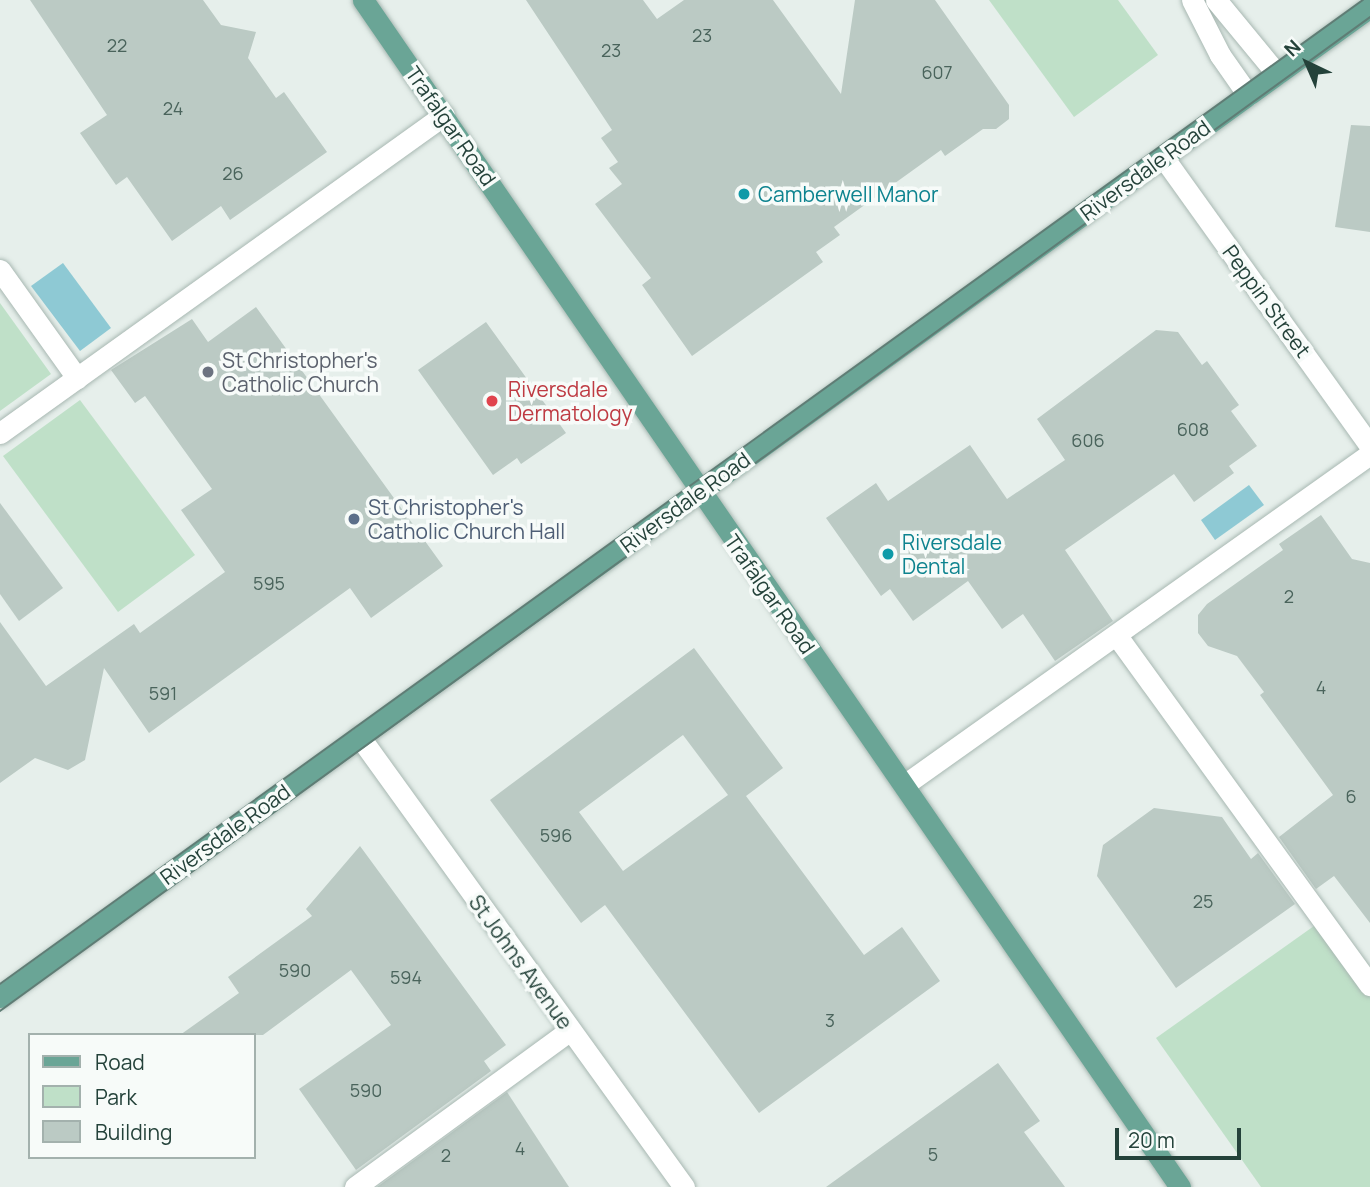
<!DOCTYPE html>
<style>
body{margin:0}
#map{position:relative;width:1370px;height:1187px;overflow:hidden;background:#e6efeb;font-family:Manrope,sans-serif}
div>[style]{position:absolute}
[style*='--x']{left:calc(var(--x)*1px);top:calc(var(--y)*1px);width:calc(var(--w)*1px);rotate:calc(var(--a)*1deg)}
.green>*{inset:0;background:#bfe0c8}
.water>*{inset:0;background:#8ec9d4}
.building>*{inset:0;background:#bbcac4}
.roads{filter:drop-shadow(0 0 2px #a8b8b2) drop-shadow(0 0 2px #a8b8b2)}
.minor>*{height:21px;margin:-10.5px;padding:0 10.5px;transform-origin:10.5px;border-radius:10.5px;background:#fff}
.major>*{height:21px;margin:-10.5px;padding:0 10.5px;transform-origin:10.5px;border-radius:10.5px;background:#6aa596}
.tram>*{height:2px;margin:-1px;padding:0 1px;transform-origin:1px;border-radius:1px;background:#5f7d75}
.dots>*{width:19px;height:19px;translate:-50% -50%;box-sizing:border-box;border:4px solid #f7fbf9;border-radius:50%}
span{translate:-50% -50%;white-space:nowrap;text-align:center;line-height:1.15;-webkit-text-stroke:7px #f7fbf9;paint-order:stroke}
.number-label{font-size:18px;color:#4a645c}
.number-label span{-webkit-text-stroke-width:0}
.street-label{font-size:21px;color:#24423a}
.culture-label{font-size:21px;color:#0d838f}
.left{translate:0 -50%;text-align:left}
.worship-label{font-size:21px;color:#5b616d}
.health-label{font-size:21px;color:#be3a42}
.service-label{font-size:21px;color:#4e5e75}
.legend{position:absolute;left:28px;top:1033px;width:228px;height:126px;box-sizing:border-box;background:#f7fbf9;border:2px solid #a3b1ad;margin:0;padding:9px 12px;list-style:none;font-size:21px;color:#24423a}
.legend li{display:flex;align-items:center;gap:14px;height:35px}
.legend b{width:35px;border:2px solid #a3b1ad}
.north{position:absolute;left:1272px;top:28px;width:70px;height:70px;-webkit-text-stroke:5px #f7fbf9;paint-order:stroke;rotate:316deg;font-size:19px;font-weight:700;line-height:28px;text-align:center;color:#24423a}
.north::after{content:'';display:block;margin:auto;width:24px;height:32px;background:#24423a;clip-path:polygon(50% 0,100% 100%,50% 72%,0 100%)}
.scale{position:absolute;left:1115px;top:1128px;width:126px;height:32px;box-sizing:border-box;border:4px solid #24423a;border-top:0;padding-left:9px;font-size:21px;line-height:24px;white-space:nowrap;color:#24423a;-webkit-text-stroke:5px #f7fbf9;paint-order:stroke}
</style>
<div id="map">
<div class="green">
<i style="clip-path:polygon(989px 0,1118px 0,1158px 55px,1074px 117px)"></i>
<i style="clip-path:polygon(0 303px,51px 374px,0 411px)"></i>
<i style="clip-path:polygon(80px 400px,195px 555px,118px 612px,3px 456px)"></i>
<i style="clip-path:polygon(1321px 921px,1370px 991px,1370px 1187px,1261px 1187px,1156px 1038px)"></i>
</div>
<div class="water">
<i style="clip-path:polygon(63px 263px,111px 328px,80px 351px,31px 286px)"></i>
<i style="clip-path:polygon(1249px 485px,1264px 505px,1215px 540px,1201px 520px)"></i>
</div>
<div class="building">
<i style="clip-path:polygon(30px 0,203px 0,221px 25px,256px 32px,248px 58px,276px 98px,284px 92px,327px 152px,230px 220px,221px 206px,172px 241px,127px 177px,116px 185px,80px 133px,107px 115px)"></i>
<i style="clip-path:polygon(526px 0,643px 0,657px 19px,684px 0,773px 0,841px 94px,855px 0,935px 0,1009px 105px,1009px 119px,996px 129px,983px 129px,945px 156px,941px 150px,834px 227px,840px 235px,816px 252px,823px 262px,692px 356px,642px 285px,651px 278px,595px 204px,622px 184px,609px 168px,618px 162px,601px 138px,612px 130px)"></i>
<i style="clip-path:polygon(1351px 125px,1370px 126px,1370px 232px,1335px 227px)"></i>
<i style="clip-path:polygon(256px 307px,443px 566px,371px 618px,350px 588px,149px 733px,104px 668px,85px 760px,68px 770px,35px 758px,0 783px,0 622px,46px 686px,134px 624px,140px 633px,225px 572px,181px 510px,212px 489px,145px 396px,135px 403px,111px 370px,192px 319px,208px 342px)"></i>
<i style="clip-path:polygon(486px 322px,566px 433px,521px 464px,517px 458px,493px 475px,418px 370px)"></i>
<i style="clip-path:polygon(1156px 330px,1178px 332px,1202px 365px,1207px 361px,1239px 405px,1231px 411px,1257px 446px,1229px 466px,1234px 473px,1194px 502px,1174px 474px,1065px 550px,1113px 621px,1055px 661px,1023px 614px,1002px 629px,968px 581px,913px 621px,890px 589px,881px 596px,826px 518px,876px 483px,888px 501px,970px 445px,1007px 499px,1065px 460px,1037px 419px)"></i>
<i style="clip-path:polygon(0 503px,63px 588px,19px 621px,0 594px)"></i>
<i style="clip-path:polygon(1321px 515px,1352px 559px,1370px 563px,1370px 923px,1334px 876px,1316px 889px,1279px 837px,1333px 795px,1260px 695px,1264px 692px,1237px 656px,1208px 646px,1198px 633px,1198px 615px,1207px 604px,1283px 550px,1279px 544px)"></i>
<i style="clip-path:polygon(evenodd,694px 648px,783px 768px,746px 796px,864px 955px,902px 927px,940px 981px,759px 1113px,605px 905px,581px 923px,490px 800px,694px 648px,683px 735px,728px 795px,623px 871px,579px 812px,683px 735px)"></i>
<i style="clip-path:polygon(1154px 808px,1222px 817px,1251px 859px,1258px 853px,1295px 904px,1176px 988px,1097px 876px,1103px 845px)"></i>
<i style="clip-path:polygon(360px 846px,506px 1045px,484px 1061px,491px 1071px,356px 1170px,299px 1089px,391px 1025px,351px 970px,263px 1035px,180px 1035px,239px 993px,228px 977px,312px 916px,306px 909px)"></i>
<i style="clip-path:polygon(998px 1063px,1040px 1121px,1024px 1132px,1065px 1187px,826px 1187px)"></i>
<i style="clip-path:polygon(507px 1092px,569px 1187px,377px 1187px)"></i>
</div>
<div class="roads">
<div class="minor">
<i style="--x:1192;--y:0;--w:62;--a:63"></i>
<i style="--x:1220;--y:55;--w:49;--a:55"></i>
<i style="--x:1216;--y:0;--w:96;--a:50.5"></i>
<i style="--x:1163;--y:157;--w:355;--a:54.4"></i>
<i style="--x:0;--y:270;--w:133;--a:54.5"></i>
<i style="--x:0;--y:433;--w:546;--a:-35.61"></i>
<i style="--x:1117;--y:636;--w:431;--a:54.1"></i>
<i style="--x:359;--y:736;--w:556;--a:54.22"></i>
<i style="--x:904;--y:785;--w:572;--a:-35.39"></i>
<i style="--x:355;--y:1187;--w:266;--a:-36.1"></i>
</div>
<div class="major">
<i style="--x:363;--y:0;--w:1441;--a:55.46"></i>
<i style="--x:0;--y:997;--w:1690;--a:-35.85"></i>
</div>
</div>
<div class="tram">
<i style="--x:0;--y:984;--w:1681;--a:-35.83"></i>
<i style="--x:0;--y:1011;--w:1693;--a:-35.96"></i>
</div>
<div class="dots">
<i style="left:744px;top:194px;background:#0f9aa8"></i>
<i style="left:208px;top:372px;background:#6b7280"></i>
<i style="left:492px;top:401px;background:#e0444e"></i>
<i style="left:354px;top:519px;background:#5c6f8a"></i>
<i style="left:888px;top:554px;background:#0f9aa8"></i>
</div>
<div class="number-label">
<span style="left:702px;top:35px">23</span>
<span style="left:117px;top:45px">22</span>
<span style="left:611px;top:50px">23</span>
<span style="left:937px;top:72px">607</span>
<span style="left:173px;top:108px">24</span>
<span style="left:233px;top:173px">26</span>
<span style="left:1193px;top:429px">608</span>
<span style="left:1088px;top:440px">606</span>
<span style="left:269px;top:583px">595</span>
<span style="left:1289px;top:596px">2</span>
<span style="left:1321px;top:687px">4</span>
<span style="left:163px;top:693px">591</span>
<span style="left:1351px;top:796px">6</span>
<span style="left:556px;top:835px">596</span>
<span style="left:1203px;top:901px">25</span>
<span style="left:295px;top:970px">590</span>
<span style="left:406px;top:977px">594</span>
<span style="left:830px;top:1020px">3</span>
<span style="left:366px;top:1090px">590</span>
<span style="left:520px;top:1148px">4</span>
<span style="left:933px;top:1154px">5</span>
<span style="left:446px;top:1155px">2</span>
</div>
<div class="street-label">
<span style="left:451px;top:126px;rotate:55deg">Trafalgar Road</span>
<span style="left:1145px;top:170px;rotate:-36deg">Riversdale Road</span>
<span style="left:1267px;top:301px;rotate:54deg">Peppin Street</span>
<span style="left:685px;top:502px;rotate:-36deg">Riversdale Road</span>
<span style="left:770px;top:594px;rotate:55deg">Trafalgar Road</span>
<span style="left:225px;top:834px;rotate:-36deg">Riversdale Road</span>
<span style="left:521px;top:962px;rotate:54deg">St Johns Avenue</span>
</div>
<div class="culture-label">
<span class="left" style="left:758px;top:194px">Camberwell Manor</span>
<span class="left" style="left:902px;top:554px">Riversdale<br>Dental</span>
</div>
<div class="worship-label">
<span class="left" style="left:222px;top:372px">St Christopher's<br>Catholic Church</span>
</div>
<div class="health-label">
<span class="left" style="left:508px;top:401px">Riversdale<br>Dermatology</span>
</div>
<div class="service-label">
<span class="left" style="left:368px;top:519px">St Christopher's<br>Catholic Church Hall</span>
</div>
<ul class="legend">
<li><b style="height:9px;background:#6aa596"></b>Road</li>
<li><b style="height:19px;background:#bfe0c8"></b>Park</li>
<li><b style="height:19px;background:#bbcac4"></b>Building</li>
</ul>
<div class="north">N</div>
<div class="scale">20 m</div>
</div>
